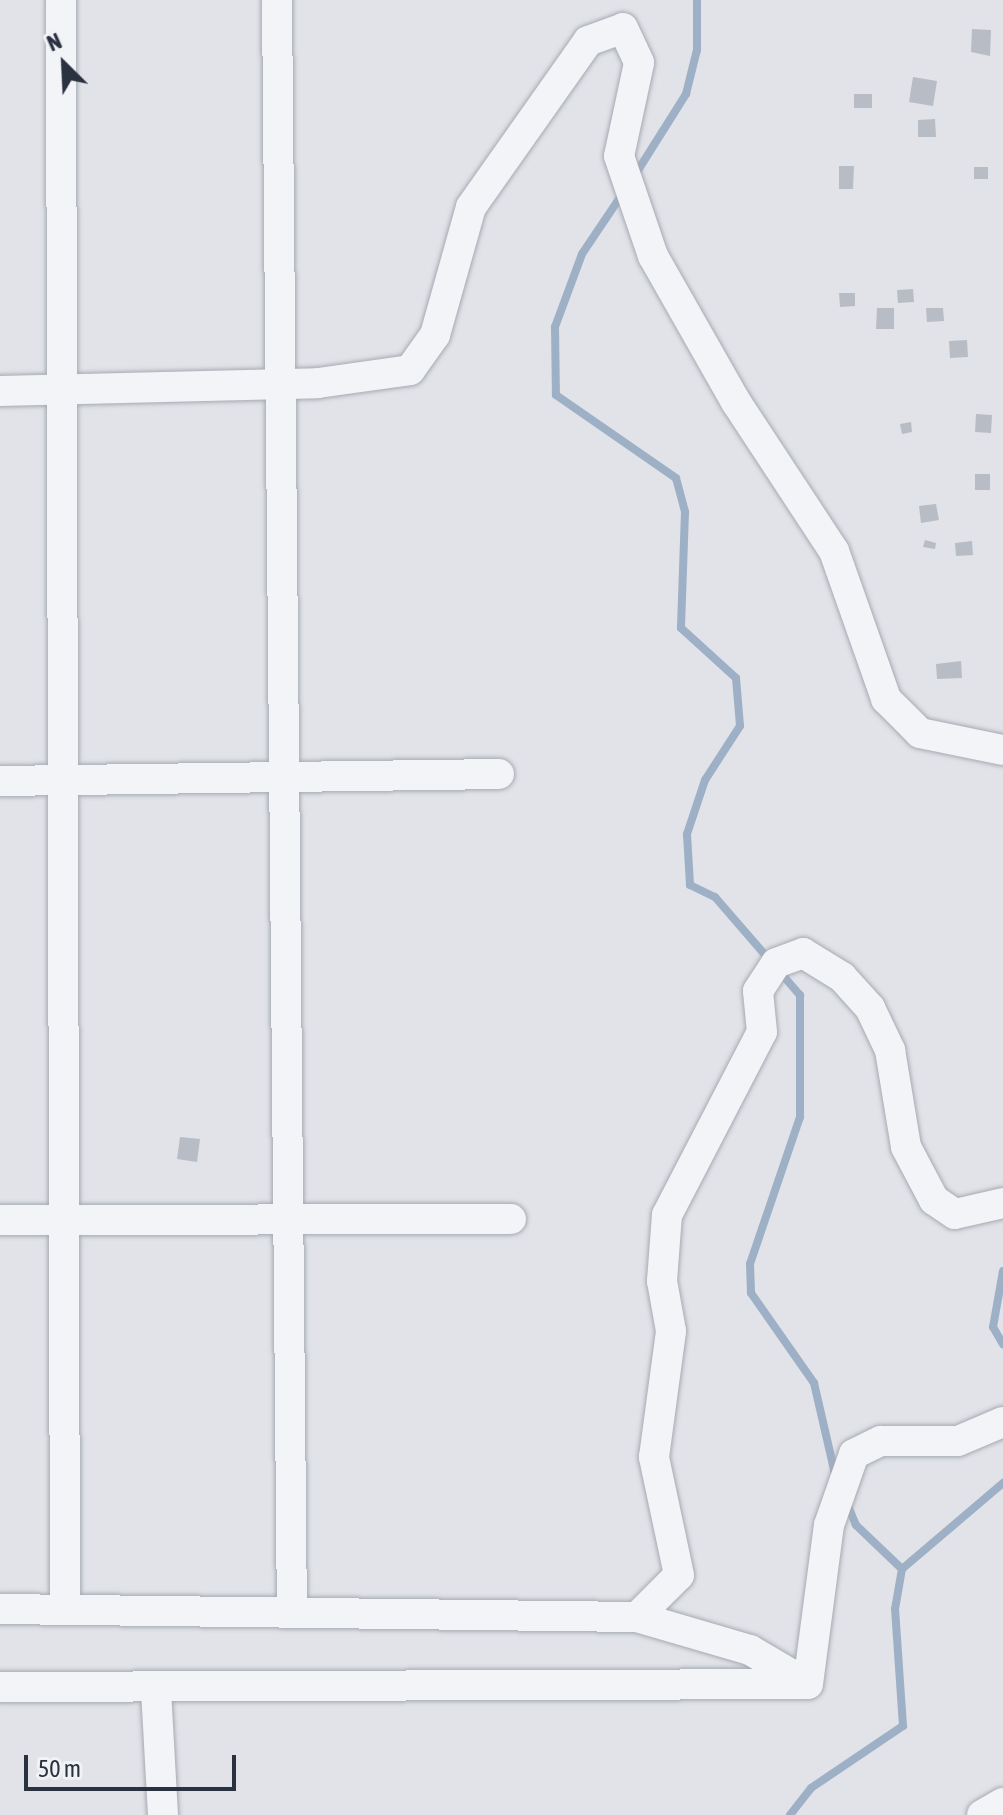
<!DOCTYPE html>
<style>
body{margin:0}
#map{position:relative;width:1003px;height:1815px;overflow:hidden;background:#e1e3e8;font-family:"Asap Condensed",sans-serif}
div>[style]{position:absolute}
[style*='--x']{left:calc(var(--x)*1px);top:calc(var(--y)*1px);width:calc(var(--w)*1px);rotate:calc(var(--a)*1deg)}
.stream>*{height:8px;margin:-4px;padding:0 4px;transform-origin:4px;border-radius:4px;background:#9eb0c6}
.building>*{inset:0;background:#b8bcc5}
.roads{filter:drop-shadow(0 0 2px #a6aab2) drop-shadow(0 0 2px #a6aab2)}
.minor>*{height:30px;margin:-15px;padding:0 15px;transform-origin:15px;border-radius:15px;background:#f3f4f7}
span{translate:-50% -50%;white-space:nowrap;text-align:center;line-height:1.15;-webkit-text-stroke:6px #f0f2f6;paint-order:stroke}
.north{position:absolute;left:24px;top:24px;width:80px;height:80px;-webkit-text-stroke:6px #f0f2f6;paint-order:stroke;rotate:336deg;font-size:22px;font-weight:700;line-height:32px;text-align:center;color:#2a313f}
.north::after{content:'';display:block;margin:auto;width:28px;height:36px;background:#2a313f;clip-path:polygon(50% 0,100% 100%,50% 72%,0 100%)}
.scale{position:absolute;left:24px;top:1755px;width:212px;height:36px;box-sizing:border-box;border:4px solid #2a313f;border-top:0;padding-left:10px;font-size:24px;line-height:28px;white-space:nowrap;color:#2a313f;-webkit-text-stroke:6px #f0f2f6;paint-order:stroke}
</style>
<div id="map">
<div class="stream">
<i style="--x:635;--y:175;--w:96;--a:-57.8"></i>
<i style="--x:686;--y:94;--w:45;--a:-76"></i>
<i style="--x:697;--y:50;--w:50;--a:-90"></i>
<i style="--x:623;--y:193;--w:73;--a:123.9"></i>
<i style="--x:582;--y:254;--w:78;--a:110.3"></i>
<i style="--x:555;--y:327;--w:68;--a:89.2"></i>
<i style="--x:556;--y:395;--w:146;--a:34.7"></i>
<i style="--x:676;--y:478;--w:35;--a:75"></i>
<i style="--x:685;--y:512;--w:116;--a:92"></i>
<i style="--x:681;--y:628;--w:74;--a:42.3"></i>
<i style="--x:736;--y:678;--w:48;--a:85.2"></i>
<i style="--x:740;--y:726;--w:64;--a:122.9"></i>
<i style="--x:705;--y:780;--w:57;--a:108.4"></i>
<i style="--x:687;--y:834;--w:51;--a:86.6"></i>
<i style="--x:690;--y:885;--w:28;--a:26"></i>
<i style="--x:715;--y:897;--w:130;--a:49.1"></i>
<i style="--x:800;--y:995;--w:122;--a:90"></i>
<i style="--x:800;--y:1117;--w:155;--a:108.8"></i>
<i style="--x:750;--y:1264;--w:29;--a:88"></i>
<i style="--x:751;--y:1293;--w:110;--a:55"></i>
<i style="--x:814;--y:1383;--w:98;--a:77"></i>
<i style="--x:1003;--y:1271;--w:57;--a:100.1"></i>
<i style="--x:993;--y:1327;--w:20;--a:60"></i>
<i style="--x:902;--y:1569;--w:133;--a:-40.4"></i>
<i style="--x:790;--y:1815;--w:34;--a:-52"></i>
<i style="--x:811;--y:1788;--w:111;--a:-34"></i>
<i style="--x:903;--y:1726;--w:117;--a:-93.9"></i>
<i style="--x:895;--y:1609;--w:41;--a:-80.1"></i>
<i style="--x:902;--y:1569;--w:64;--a:-136.3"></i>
<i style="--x:856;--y:1525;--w:25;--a:-113"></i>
</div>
<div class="building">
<i style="clip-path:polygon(972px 29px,991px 30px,990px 56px,971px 52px)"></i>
<i style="clip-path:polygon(913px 77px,937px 81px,933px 106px,909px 102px)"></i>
<i style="clip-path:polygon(854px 94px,872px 94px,872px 108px,854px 108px)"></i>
<i style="clip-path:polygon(935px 119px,936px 137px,918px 137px,918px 120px)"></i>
<i style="clip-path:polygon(839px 166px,854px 166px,853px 189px,839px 189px)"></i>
<i style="clip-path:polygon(974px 167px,988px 167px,988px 179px,974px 179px)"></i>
<i style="clip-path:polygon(913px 289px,914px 302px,898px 303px,897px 290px)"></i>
<i style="clip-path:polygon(839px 293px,855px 293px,855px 306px,840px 307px)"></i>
<i style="clip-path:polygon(877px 308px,894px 308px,894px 329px,876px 329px)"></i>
<i style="clip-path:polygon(926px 308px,943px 308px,944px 321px,927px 322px)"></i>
<i style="clip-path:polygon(967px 340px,968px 357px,950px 358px,949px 341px)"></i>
<i style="clip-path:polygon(976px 414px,992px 415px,991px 433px,975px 432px)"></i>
<i style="clip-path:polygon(911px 422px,912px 432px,902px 434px,900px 424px)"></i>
<i style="clip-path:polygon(975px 474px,990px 474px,990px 490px,975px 490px)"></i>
<i style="clip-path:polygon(936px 504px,939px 520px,921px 523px,919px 506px)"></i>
<i style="clip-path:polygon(925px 540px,936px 543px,935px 549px,923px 547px)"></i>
<i style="clip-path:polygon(972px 541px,973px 555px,956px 556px,955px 543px)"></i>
<i style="clip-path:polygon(961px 661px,962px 678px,937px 679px,936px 664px)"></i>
<i style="clip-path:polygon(180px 1137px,200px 1139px,197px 1162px,177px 1159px)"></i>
</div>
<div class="roads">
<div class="minor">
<i style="--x:61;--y:0;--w:1610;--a:89.86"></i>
<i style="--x:277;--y:0;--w:1611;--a:89.47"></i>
<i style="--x:0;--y:391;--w:318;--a:-1.4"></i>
<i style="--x:318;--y:383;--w:93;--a:-8"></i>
<i style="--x:410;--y:370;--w:43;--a:-54.5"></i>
<i style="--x:435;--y:335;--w:133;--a:-74.3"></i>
<i style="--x:471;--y:207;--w:203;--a:-54.8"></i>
<i style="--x:588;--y:41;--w:37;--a:-20"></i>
<i style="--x:623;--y:28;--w:38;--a:65"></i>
<i style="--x:639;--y:63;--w:95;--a:102.1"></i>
<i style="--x:619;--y:156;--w:106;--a:71.2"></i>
<i style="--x:653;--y:256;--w:168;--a:60.4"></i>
<i style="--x:736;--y:402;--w:178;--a:56.7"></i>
<i style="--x:834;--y:551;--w:157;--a:70.6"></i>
<i style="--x:886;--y:699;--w:48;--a:45"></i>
<i style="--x:920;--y:733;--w:85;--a:11.6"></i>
<i style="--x:0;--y:781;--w:499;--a:-0.8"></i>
<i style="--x:0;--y:1220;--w:511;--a:-0.11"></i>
<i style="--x:0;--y:1609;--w:637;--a:0.72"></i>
<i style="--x:637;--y:1617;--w:118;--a:16.3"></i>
<i style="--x:750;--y:1650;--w:67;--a:30.4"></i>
<i style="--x:808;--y:1684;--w:160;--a:-82.5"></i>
<i style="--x:829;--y:1525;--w:75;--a:-70.6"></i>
<i style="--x:854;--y:1454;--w:30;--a:-26"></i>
<i style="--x:881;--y:1441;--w:77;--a:0"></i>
<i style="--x:958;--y:1441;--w:49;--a:-22.9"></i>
<i style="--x:637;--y:1617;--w:59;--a:-45"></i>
<i style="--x:679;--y:1575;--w:121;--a:-102"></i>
<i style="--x:654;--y:1457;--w:127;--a:-82.3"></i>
<i style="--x:671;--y:1331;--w:51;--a:-100.2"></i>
<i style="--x:662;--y:1281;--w:66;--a:-85.7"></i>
<i style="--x:667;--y:1215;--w:206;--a:-62.6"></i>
<i style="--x:762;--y:1032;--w:41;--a:-95.6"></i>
<i style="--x:758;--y:991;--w:33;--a:-57"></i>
<i style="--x:776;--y:963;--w:29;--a:-20"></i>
<i style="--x:803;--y:953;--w:46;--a:31.6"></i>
<i style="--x:842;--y:977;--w:42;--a:47.9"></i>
<i style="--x:870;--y:1008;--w:47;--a:64.5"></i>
<i style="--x:890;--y:1050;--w:98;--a:80.6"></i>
<i style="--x:906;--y:1147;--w:60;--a:62.2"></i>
<i style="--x:934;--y:1200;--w:25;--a:34"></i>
<i style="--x:955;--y:1214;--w:49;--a:-12.9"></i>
<i style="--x:0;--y:1687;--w:806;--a:-0.21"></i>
<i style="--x:156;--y:1690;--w:125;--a:86.8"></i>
<i style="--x:982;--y:1815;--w:24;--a:-30"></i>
</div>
</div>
<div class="north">N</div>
<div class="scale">50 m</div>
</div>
